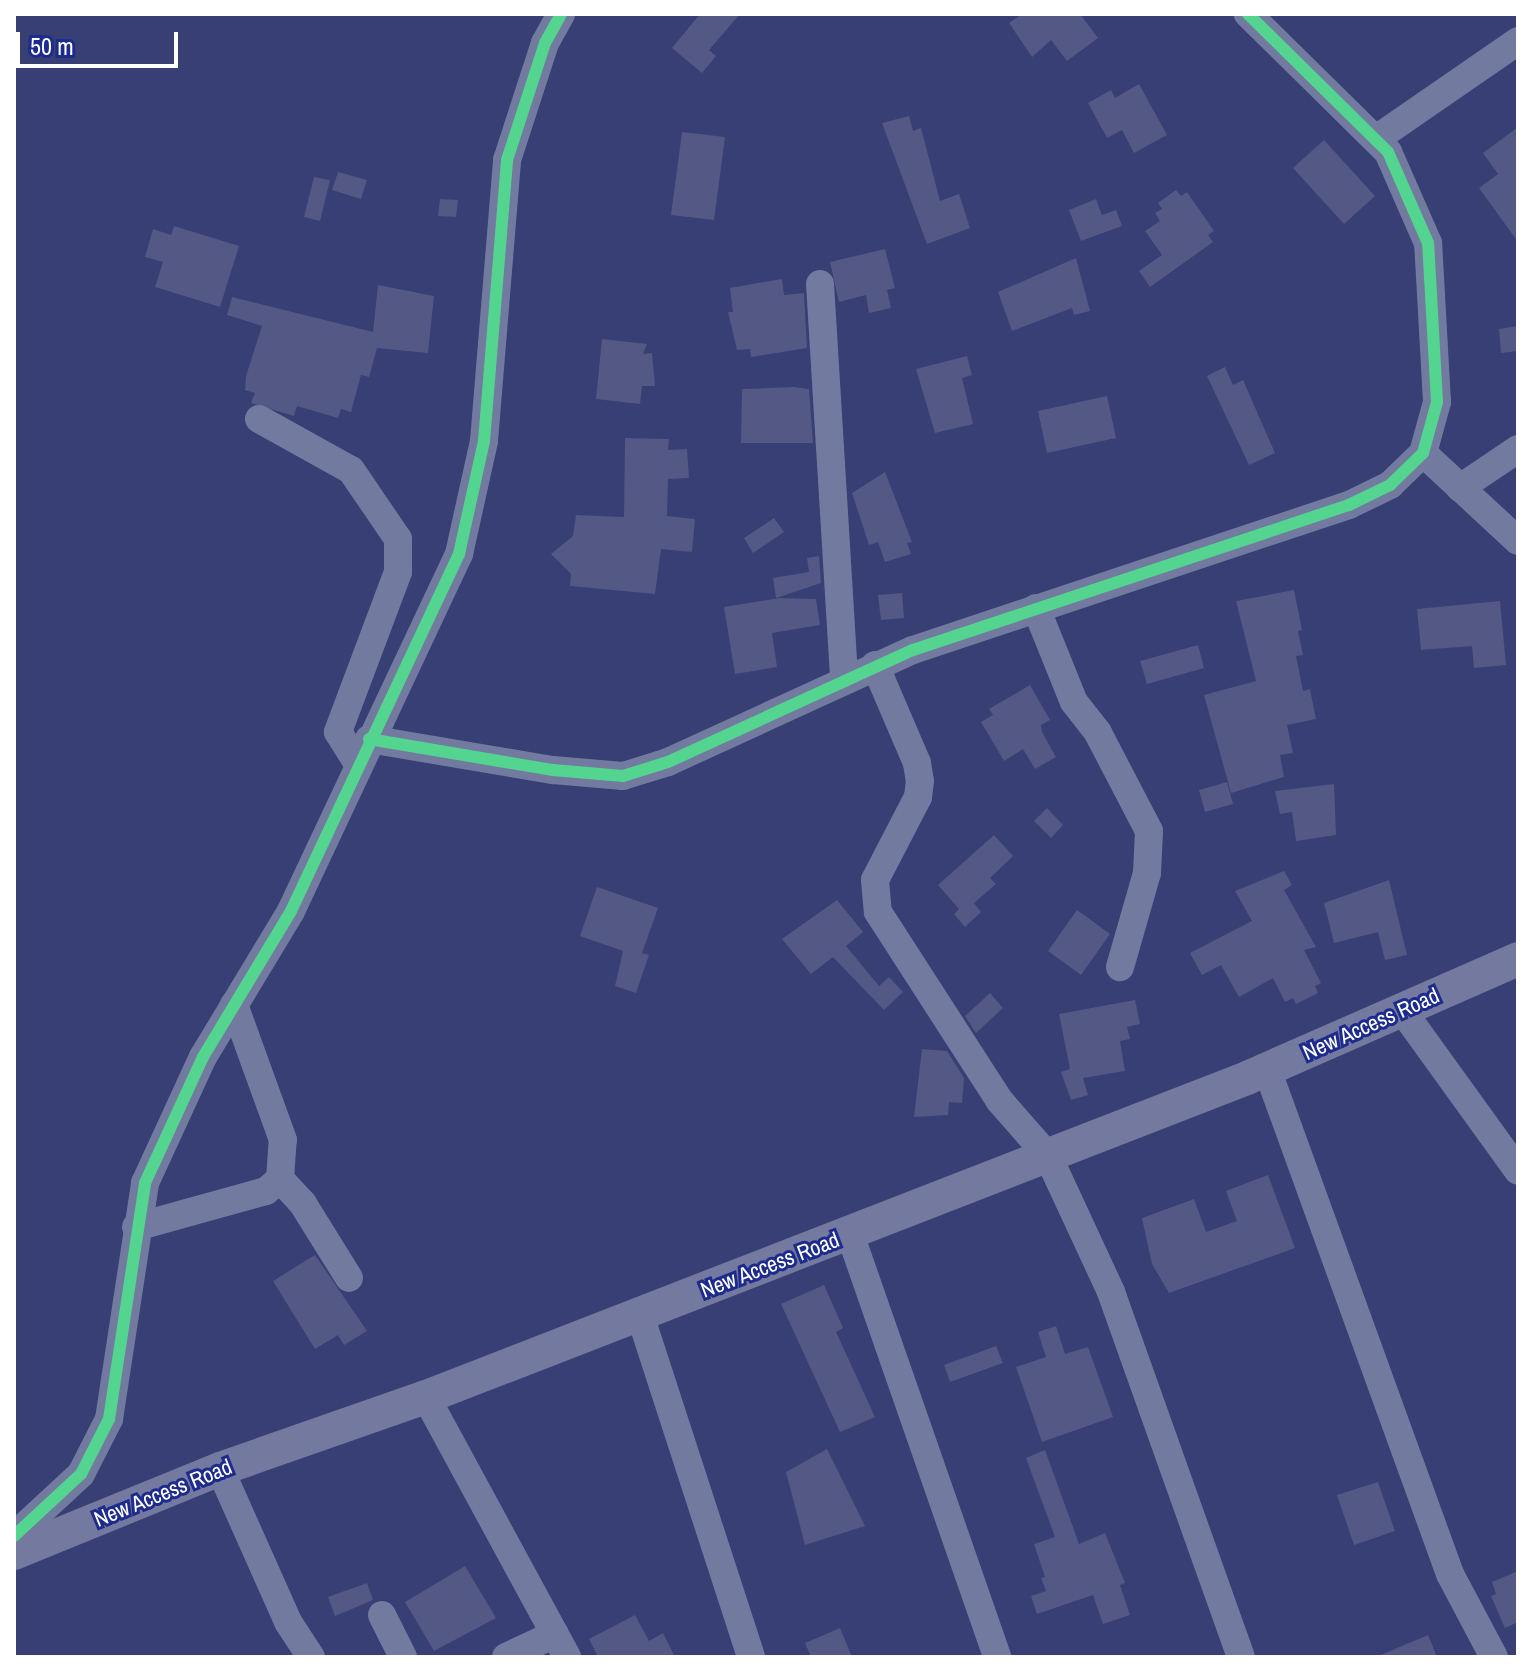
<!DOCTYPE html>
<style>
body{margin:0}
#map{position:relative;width:1532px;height:1671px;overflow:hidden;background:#373f74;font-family:"Archivo Narrow",sans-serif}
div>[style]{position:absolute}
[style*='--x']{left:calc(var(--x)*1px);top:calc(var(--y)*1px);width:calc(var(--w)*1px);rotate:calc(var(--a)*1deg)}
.building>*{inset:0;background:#535984}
.minor>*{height:28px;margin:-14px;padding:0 14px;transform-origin:14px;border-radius:14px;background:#737aa0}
.major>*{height:34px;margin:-17px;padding:0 17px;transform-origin:17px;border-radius:17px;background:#73799f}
.cycleway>*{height:12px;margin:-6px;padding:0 6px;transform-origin:6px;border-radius:6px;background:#53d58f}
span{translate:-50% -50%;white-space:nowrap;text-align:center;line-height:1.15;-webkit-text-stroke:6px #1d2b8e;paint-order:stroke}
.street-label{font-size:22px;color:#fff}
.frame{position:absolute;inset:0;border:16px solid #fff;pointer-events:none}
.scale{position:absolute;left:16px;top:32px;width:162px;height:36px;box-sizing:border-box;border:4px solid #fff;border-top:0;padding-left:10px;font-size:24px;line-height:28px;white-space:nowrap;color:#fff;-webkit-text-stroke:6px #1d2b8e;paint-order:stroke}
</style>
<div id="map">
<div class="building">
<i style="clip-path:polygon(700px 14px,740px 14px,709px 50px,716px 56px,702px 73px,672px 48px)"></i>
<i style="clip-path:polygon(1022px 14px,1080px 14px,1098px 38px,1067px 61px,1051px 40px,1032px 57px,1009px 23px)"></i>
<i style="clip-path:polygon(1139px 84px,1167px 135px,1134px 153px,1122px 130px,1107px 138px,1088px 103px,1111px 90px,1115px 98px)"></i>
<i style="clip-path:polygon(909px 116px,913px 131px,921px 128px,940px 201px,959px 194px,970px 228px,927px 244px,882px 123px)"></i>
<i style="clip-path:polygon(1518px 127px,1518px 242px,1479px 188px,1498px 174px,1483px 153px)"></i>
<i style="clip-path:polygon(682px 132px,725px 137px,714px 220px,671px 215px)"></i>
<i style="clip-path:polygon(1324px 140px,1375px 196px,1344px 224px,1293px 168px)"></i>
<i style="clip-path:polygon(338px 172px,367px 180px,361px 199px,332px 190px)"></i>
<i style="clip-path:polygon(314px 177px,330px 180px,320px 221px,304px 217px)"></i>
<i style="clip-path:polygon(1176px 190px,1181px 196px,1187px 192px,1214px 231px,1208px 235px,1213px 242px,1150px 287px,1139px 271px,1162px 255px,1145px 231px,1160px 221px,1155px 213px,1162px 209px,1158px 203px)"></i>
<i style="clip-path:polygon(440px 199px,458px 200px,456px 217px,438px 216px)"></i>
<i style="clip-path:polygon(1096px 199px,1102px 215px,1116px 210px,1122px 226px,1081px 241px,1069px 210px)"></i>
<i style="clip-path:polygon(174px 226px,239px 246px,220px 307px,155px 287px,163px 262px,145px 257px,153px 229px,171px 235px)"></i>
<i style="clip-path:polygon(885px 249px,895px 288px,887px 290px,891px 308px,869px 313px,866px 295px,839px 302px,830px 262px)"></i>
<i style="clip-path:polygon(1076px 258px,1090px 311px,1074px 315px,1072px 308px,1012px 331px,998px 292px)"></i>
<i style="clip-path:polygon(782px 279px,784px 295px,804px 293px,807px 348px,751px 357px,750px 349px,737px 350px,728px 312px,733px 312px,730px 288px)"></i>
<i style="clip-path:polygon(378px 285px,434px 296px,428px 353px,377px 348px,369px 377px,361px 375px,351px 412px,341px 409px,338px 418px,297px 406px,294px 416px,251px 403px,255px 393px,245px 390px,246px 376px,262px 326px,227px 315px,232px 297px,373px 332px)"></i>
<i style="clip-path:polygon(1518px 326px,1518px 351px,1501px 353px,1499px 329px)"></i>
<i style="clip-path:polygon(602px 339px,647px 344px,643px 354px,652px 353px,655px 386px,642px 386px,640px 404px,596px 399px)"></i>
<i style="clip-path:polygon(967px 356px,972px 375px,962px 378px,973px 424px,935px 433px,916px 369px)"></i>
<i style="clip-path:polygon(1225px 367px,1233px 385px,1243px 380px,1275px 453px,1249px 465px,1207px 376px)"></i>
<i style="clip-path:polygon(793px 387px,809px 389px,813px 443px,741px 443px,742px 389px)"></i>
<i style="clip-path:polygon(1107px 396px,1116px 438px,1047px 453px,1038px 411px)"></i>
<i style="clip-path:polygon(625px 438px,669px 439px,668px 450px,687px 449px,689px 478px,668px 479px,667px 516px,695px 519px,692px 552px,661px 549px,655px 594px,570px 586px,571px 574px,551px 554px,573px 536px,576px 515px,624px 517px)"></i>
<i style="clip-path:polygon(885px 472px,912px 542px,907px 543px,911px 554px,885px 562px,878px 542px,869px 545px,852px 493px)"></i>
<i style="clip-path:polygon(774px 518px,784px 532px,753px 553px,744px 538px)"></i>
<i style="clip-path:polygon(819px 556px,821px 583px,776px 598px,773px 578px,809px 572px,807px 558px)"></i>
<i style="clip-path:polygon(1294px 590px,1302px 630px,1298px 631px,1303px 655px,1296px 656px,1303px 691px,1310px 689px,1316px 719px,1287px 725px,1293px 753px,1280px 755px,1284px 777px,1231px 793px,1204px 695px,1256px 681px,1236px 601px)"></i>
<i style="clip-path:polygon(902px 593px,904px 618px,881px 620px,878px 595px)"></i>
<i style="clip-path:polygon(780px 598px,816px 599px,820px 625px,772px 633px,777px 667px,735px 674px,724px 607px)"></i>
<i style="clip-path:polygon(1500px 601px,1506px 665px,1474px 668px,1472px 646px,1421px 650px,1417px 609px)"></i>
<i style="clip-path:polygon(1198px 645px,1204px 668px,1147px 684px,1140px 661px)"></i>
<i style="clip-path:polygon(1030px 685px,1050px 720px,1041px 725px,1042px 732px,1056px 757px,1035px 769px,1023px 749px,1004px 761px,981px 722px,993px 715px,989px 709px)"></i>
<i style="clip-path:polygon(1227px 782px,1233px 804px,1205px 812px,1199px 790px)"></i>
<i style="clip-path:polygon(1334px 784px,1336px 835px,1296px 841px,1292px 812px,1280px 814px,1275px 791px)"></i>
<i style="clip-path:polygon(1047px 808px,1063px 825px,1051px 838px,1034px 821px)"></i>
<i style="clip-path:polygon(994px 835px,1013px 856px,990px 878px,996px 884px,974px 903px,981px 912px,965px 927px,954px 914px,959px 909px,938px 885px)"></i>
<i style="clip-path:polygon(1284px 871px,1292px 885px,1284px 890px,1316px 947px,1304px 950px,1321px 983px,1315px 986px,1318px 993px,1296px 1004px,1293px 998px,1285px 1002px,1273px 978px,1239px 997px,1221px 965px,1202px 975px,1190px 953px,1252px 921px,1235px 891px)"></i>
<i style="clip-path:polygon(1389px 880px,1407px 955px,1385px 960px,1378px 932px,1334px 943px,1324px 903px)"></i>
<i style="clip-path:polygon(597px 887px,658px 908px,642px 953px,649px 955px,636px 993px,615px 986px,623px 951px,580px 936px)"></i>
<i style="clip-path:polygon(837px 900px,863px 932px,846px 946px,879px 986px,889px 977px,903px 992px,884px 1010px,833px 957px,811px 974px,782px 939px)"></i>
<i style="clip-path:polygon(1077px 910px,1110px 934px,1081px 975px,1048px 951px)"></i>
<i style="clip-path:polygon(990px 993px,1003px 1008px,976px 1033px,965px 1016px)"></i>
<i style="clip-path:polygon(1135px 1000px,1140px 1024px,1127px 1027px,1130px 1039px,1120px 1041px,1125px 1071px,1083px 1078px,1088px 1095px,1071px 1100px,1061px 1072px,1070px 1069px,1059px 1014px)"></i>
<i style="clip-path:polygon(922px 1049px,947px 1051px,964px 1078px,962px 1103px,949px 1102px,948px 1115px,914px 1117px)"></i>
<i style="clip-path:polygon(1268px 1175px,1295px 1248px,1169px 1293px,1152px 1264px,1142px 1218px,1194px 1199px,1206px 1232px,1237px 1221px,1226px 1191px)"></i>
<i style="clip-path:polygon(315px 1255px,367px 1331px,344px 1345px,338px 1335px,315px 1349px,273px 1281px)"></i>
<i style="clip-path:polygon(824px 1285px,843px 1328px,836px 1332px,875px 1417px,840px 1432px,781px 1304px)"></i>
<i style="clip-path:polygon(1056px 1326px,1065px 1354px,1088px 1347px,1113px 1417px,1042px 1442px,1016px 1367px,1046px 1357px,1038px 1332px)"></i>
<i style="clip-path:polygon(996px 1346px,1003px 1363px,950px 1382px,944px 1365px)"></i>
<i style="clip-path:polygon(827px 1449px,865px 1526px,805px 1545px,786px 1472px)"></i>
<i style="clip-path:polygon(1045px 1450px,1079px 1544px,1105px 1533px,1125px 1583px,1120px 1585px,1130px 1615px,1103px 1624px,1093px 1595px,1037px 1614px,1031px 1596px,1046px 1591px,1041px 1578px,1045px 1577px,1034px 1544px,1055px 1537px,1026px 1458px)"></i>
<i style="clip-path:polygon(1378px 1482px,1395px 1531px,1354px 1545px,1337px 1495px)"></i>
<i style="clip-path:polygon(465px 1566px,496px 1618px,434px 1651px,405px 1602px)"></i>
<i style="clip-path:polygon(1518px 1571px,1518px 1622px,1505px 1628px,1491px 1596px,1496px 1594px,1492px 1582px)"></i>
<i style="clip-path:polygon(367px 1583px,373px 1600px,335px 1616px,328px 1597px)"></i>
<i style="clip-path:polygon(635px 1615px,649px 1641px,663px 1633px,675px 1657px,598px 1657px,589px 1639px)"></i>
<i style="clip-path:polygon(840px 1628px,852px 1657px,811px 1657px,805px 1643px)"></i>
<i style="clip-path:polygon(1428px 1635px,1437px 1657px,1376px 1657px)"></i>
</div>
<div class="minor">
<i style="--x:1376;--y:139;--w:173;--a:-34.6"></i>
<i style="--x:820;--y:284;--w:396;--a:86.5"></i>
<i style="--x:259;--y:419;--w:105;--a:29"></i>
<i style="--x:351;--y:470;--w:83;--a:55.7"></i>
<i style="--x:398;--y:539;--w:33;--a:90"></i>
<i style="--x:398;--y:572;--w:171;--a:110.6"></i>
<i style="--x:338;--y:732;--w:38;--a:58"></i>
<i style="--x:1423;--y:453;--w:129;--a:42.8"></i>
<i style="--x:1460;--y:488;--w:70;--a:-33.9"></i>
<i style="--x:1036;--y:608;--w:101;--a:68"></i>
<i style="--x:1074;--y:702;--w:39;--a:52"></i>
<i style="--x:1098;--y:733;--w:110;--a:62.5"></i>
<i style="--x:1149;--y:831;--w:42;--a:92.7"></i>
<i style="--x:1147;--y:873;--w:98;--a:106"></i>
<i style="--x:875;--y:665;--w:107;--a:66.8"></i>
<i style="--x:917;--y:763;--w:18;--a:81"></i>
<i style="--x:920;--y:781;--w:16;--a:97"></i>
<i style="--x:918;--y:797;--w:93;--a:117.4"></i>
<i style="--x:875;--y:880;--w:32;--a:85"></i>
<i style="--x:878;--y:912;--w:224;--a:57.2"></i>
<i style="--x:999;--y:1100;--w:74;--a:48.8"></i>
<i style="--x:1048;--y:1156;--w:150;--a:65.1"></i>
<i style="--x:1111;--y:1292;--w:387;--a:70.4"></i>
<i style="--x:369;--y:739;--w:187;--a:9.6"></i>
<i style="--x:553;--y:770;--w:70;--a:4.9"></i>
<i style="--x:623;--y:776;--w:47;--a:-17.3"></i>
<i style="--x:668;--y:762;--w:269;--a:-24.6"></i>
<i style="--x:913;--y:650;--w:459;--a:-18.4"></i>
<i style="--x:1349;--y:505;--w:46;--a:-26"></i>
<i style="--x:1390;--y:485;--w:46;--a:-44.1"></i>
<i style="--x:1423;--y:453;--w:53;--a:-74.6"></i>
<i style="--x:1437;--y:402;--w:159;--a:-93.2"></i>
<i style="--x:1428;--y:243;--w:99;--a:-113.7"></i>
<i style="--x:1388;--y:152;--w:197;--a:-135.4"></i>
<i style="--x:1402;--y:1010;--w:198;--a:54.2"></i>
<i style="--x:1267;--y:1069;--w:537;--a:70.08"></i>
<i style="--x:1450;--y:1574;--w:94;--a:62.1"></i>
<i style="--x:280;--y:1179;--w:34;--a:47"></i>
<i style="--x:303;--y:1204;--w:87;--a:58.1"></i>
<i style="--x:136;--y:1227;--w:135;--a:-15.5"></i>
<i style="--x:266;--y:1191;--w:18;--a:-41"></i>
<i style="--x:280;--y:1179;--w:39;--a:-86"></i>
<i style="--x:283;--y:1140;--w:144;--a:-109.9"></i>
<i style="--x:850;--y:1234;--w:448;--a:70.8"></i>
<i style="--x:640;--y:1315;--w:360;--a:72"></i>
<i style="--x:426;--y:1397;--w:296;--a:61.5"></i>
<i style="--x:220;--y:1469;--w:167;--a:66"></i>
<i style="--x:288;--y:1622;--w:42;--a:56.7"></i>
<i style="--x:14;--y:1536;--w:91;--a:-42.8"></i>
<i style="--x:81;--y:1474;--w:62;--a:-63"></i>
<i style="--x:109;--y:1419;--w:239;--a:-81.3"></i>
<i style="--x:145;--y:1183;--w:139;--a:-65.3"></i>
<i style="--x:203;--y:1057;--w:170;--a:-58.9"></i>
<i style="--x:291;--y:911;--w:395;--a:-64.8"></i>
<i style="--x:459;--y:554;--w:116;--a:-77.5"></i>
<i style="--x:484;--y:441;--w:282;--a:-85.3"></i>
<i style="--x:507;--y:160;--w:123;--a:-72"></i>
<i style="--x:545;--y:43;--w:33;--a:-61"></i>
<i style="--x:382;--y:1615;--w:47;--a:63.4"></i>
<i style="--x:506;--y:1657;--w:54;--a:-25.1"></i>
</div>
<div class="major">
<i style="--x:14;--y:1553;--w:222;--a:-22.2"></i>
<i style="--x:220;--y:1469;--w:218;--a:-19.3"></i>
<i style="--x:426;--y:1397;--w:881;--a:-21.23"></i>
<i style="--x:1247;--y:1078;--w:296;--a:-23.7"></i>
</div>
<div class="cycleway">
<i style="--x:369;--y:739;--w:187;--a:9.6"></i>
<i style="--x:553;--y:770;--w:70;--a:4.9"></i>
<i style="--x:623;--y:776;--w:47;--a:-17.3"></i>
<i style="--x:668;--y:762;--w:269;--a:-24.6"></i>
<i style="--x:913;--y:650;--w:459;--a:-18.4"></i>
<i style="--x:1349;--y:505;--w:46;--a:-26"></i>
<i style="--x:1390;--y:485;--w:46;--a:-44.1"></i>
<i style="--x:1423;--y:453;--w:53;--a:-74.6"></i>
<i style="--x:1437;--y:402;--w:159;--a:-93.2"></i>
<i style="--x:1428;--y:243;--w:99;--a:-113.7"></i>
<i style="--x:1388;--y:152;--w:197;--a:-135.4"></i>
<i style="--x:14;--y:1536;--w:91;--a:-42.8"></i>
<i style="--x:81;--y:1474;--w:62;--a:-63"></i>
<i style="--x:109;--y:1419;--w:239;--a:-81.3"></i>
<i style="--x:145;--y:1183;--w:139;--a:-65.3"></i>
<i style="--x:203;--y:1057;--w:170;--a:-58.9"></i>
<i style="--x:291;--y:911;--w:395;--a:-64.8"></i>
<i style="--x:459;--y:554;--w:116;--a:-77.5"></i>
<i style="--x:484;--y:441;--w:282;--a:-85.3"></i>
<i style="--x:507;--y:160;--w:123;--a:-72"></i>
<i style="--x:545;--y:43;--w:33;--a:-61"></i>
</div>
<div class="street-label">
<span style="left:1371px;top:1024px;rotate:-24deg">New Access Road</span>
<span style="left:770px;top:1265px;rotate:-21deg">New Access Road</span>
<span style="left:163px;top:1493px;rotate:-22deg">New Access Road</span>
</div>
<div class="frame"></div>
<div class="scale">50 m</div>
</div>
